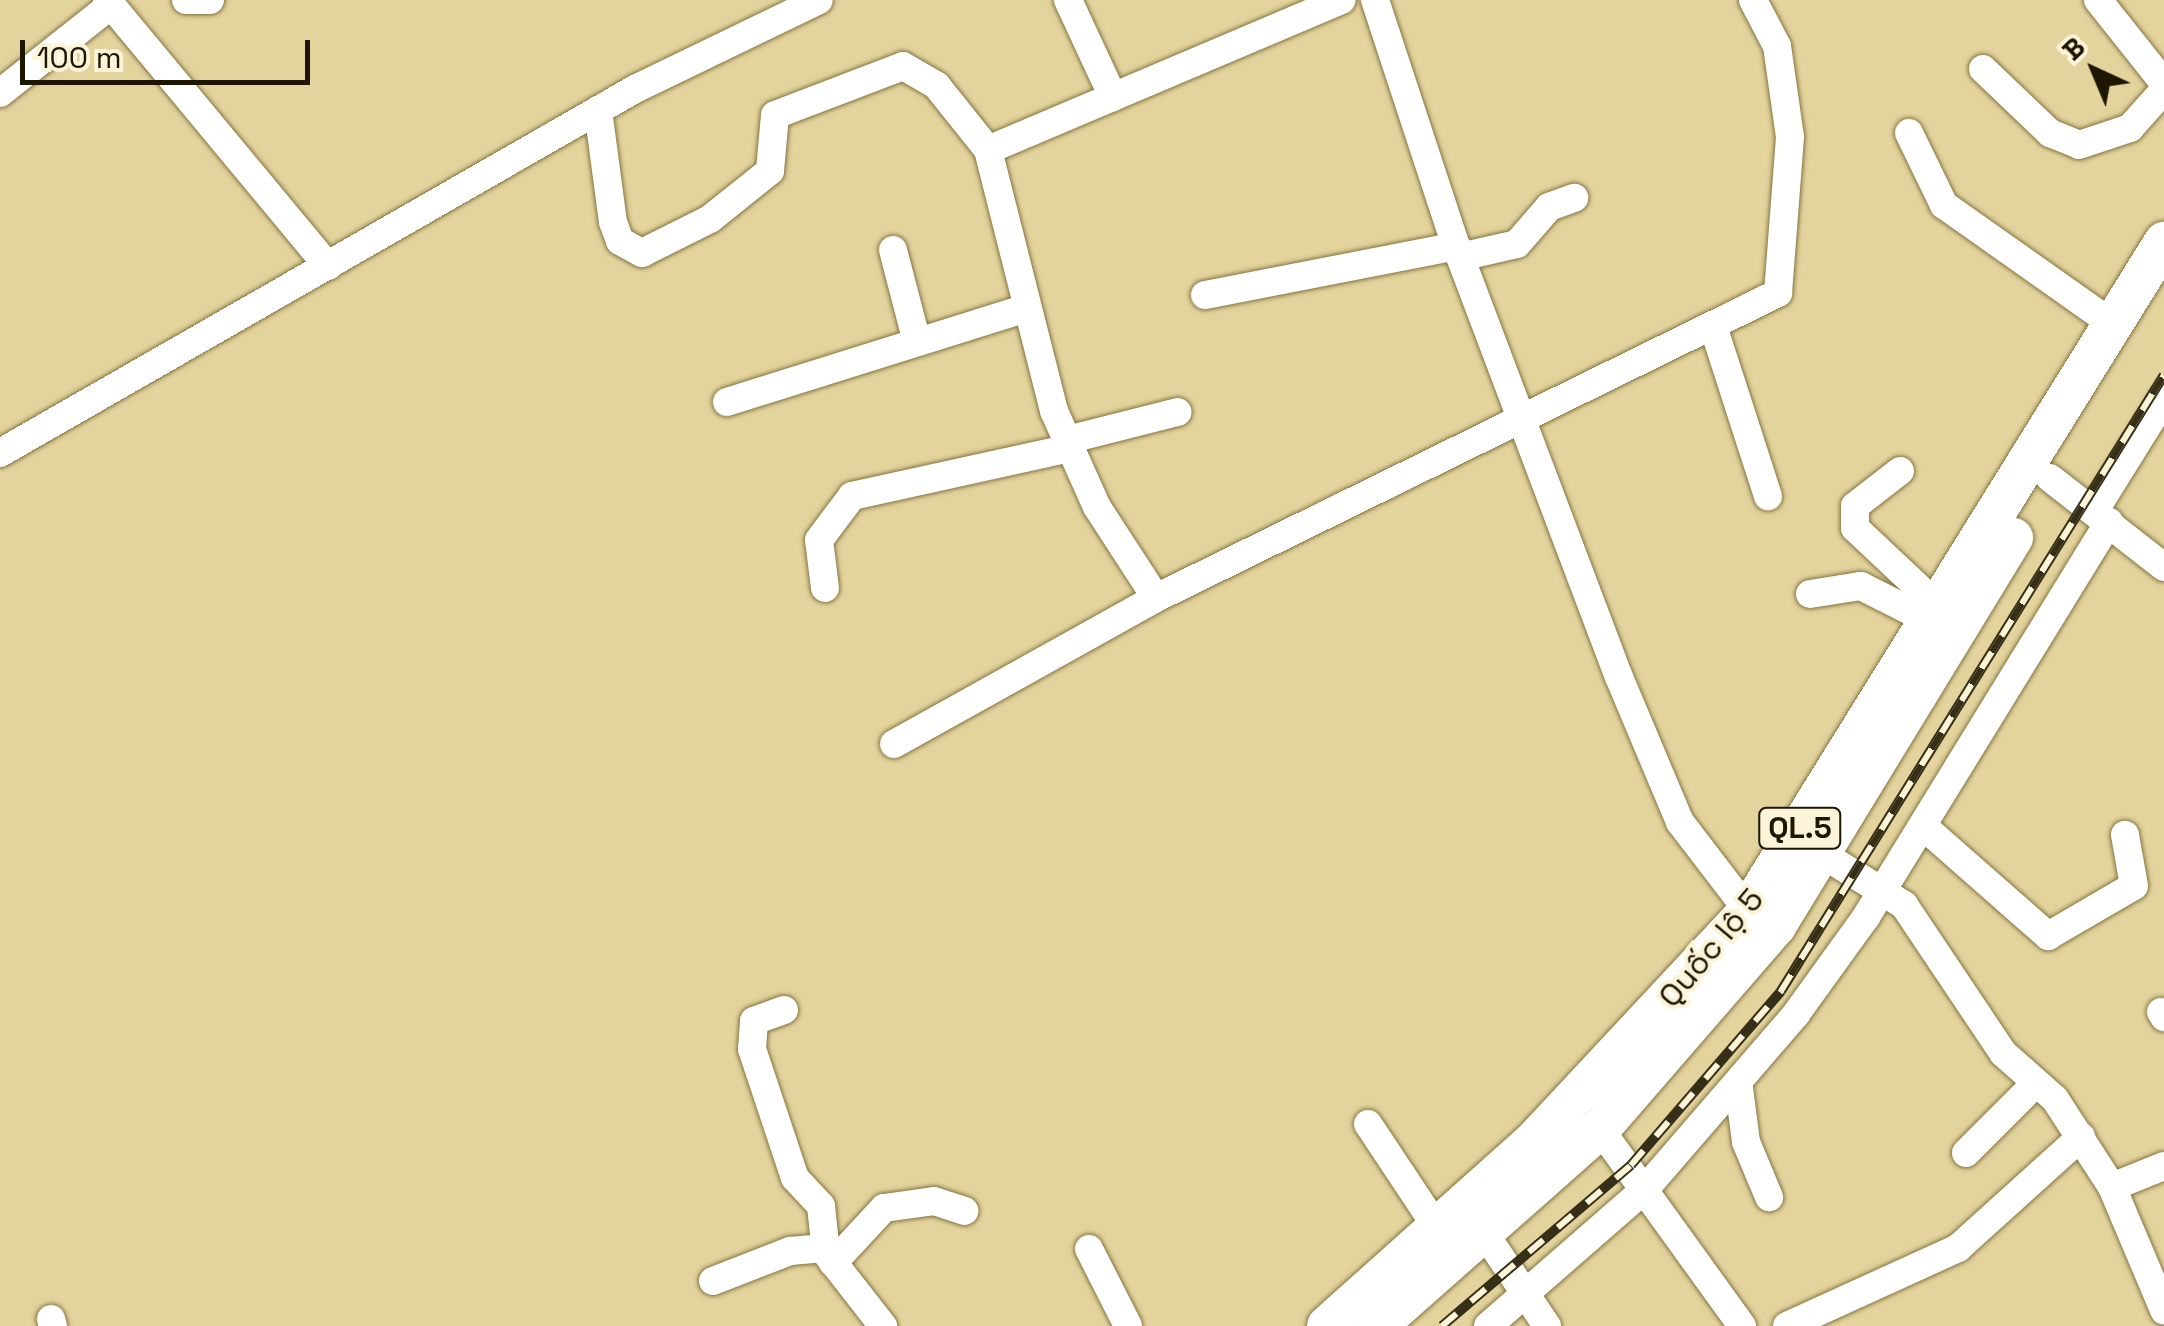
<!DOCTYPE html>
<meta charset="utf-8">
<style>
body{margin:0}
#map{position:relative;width:2164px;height:1326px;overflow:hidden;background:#e3d39c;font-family:"Space Grotesk",sans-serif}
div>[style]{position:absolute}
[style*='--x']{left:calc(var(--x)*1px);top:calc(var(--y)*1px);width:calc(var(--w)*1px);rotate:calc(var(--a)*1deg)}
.roads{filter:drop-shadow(0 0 2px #847541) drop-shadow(0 0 2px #847541)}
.minor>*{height:28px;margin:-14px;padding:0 14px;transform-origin:14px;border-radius:14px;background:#fff}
.highway>*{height:40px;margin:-20px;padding:0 20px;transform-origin:20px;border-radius:20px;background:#fff}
.rail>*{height:10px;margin-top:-5px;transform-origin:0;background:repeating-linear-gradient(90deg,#fcf4d9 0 19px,#362f17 0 38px);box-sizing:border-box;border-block:2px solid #362f17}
span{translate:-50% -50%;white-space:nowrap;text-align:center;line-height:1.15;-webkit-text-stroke:8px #fcf4d9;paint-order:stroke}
.shield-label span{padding:2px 8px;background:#fcf4d9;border:2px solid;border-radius:8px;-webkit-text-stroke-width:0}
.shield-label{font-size:30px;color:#1c1603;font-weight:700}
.street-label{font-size:32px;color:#1c1603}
.north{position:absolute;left:2044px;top:20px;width:100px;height:100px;-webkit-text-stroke:8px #fcf4d9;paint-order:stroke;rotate:316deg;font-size:28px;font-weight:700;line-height:40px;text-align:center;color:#1c1603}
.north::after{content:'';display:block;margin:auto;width:35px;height:45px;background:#1c1603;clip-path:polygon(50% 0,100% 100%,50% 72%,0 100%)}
.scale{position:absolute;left:20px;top:40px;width:290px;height:45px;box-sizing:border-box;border:5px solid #1c1603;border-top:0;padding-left:12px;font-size:30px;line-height:35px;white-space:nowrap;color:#1c1603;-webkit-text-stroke:8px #fcf4d9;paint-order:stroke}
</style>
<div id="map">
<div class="roads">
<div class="minor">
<i style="--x:107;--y:0;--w:346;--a:50.3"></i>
<i style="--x:186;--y:0;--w:24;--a:0"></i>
<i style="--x:1068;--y:0;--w:107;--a:65.1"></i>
<i style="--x:1375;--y:0;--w:259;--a:71.8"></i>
<i style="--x:1456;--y:246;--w:461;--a:69.3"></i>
<i style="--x:1619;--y:677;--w:157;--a:67.2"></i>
<i style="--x:1680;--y:822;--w:112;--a:52.6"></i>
<i style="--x:2098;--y:0;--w:106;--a:51.5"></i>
<i style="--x:1983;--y:69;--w:93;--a:43.7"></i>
<i style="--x:2050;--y:133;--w:31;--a:22"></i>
<i style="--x:2079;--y:145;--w:54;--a:-18.4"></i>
<i style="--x:2130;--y:128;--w:51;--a:-48.2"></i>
<i style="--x:0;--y:93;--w:142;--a:-38.4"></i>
<i style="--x:598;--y:110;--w:113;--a:82.4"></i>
<i style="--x:613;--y:222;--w:20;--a:70"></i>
<i style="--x:620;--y:241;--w:25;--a:29"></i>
<i style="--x:642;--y:253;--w:76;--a:-26.6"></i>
<i style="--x:710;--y:219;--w:77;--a:-38.7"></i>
<i style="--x:770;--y:171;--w:56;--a:-84.9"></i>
<i style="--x:775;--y:115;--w:137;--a:-20.9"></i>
<i style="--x:903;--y:66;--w:39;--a:30"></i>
<i style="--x:937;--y:86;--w:82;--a:51.4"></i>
<i style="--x:988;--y:150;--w:269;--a:75.8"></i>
<i style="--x:1054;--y:411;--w:105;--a:65.9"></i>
<i style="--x:1097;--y:507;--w:108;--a:57"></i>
<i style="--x:1909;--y:133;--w:80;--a:64.1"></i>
<i style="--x:1944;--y:205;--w:208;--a:35.2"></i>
<i style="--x:988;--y:150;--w:384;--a:-23"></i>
<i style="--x:893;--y:250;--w:91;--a:75.4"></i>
<i style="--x:1460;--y:257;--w:58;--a:-12.8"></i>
<i style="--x:1517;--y:244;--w:49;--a:-49.1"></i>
<i style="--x:1549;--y:207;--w:27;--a:-20"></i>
<i style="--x:1205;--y:295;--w:256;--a:-11"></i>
<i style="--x:1713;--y:326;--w:179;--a:72.1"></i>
<i style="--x:727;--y:402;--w:314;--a:-17.4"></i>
<i style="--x:1067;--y:440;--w:114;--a:-14.2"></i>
<i style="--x:0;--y:453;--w:732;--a:-29.82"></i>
<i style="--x:635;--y:89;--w:204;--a:-25.8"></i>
<i style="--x:1900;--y:471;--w:57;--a:142.1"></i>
<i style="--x:1855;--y:506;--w:22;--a:90"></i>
<i style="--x:1855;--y:528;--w:115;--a:43.2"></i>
<i style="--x:2050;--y:478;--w:145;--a:38"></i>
<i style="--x:2095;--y:510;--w:131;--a:-58.1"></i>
<i style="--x:825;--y:588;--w:48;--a:-97.1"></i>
<i style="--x:819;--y:540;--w:55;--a:-53.1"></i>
<i style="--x:852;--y:496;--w:223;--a:-12.4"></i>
<i style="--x:1810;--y:594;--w:52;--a:-8.9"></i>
<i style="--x:1861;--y:586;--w:77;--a:26.9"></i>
<i style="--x:894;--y:744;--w:300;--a:-29.1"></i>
<i style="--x:1156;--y:598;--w:693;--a:-26.12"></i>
<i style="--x:1778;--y:293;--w:156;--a:-85.6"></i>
<i style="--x:1790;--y:137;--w:92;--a:-98.1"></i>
<i style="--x:1777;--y:46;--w:52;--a:-117.6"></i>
<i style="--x:1923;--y:826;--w:167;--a:41.3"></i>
<i style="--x:2048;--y:936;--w:99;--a:-30.2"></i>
<i style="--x:2134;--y:886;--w:52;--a:-100"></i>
<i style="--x:1822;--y:854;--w:97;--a:31.9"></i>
<i style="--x:1904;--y:905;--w:178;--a:56.2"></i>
<i style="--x:2003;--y:1053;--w:69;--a:41.5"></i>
<i style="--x:2055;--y:1099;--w:105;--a:57.1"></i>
<i style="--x:2112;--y:1187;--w:134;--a:67.1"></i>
<i style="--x:784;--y:1010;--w:32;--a:160"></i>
<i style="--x:754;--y:1021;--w:28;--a:94"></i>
<i style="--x:752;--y:1049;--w:136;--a:71.6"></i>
<i style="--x:795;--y:1178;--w:38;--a:47"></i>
<i style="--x:821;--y:1206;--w:47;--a:83.9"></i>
<i style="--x:826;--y:1253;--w:93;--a:52"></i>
<i style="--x:2161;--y:1012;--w:6;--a:59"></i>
<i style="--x:1739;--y:1088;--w:54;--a:82.6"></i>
<i style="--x:1746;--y:1142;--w:60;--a:67.3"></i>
<i style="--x:1368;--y:1124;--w:128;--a:56.4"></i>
<i style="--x:1600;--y:1129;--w:243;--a:54.2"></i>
<i style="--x:1966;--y:1153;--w:99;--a:-45"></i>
<i style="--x:2112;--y:1187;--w:56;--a:-22"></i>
<i style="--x:1485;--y:1234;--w:111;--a:56"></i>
<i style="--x:1089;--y:1249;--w:86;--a:63.1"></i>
<i style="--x:833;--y:1263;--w:75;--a:-47.2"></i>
<i style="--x:884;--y:1208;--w:50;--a:-8"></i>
<i style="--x:934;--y:1201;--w:32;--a:18"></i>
<i style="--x:713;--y:1281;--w:83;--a:-21.3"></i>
<i style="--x:790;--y:1251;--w:35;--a:-5"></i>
<i style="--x:51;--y:1319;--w:7;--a:74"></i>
<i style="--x:1488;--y:1326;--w:210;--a:-41.1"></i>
<i style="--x:1646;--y:1188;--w:230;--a:-49.2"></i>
<i style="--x:1796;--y:1014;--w:120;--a:-54.2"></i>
<i style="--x:1866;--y:917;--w:464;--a:-58.4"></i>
<i style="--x:1787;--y:1326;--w:188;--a:-24.5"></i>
<i style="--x:1958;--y:1248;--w:166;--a:-42.1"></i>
</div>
<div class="highway">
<i style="--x:1327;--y:1326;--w:275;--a:-41.8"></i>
<i style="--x:1532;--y:1143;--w:317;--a:-47"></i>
<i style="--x:1748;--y:911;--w:788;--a:-58.13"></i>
<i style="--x:1377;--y:1326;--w:298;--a:-41.5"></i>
<i style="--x:1600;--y:1129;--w:269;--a:-49.1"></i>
<i style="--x:1776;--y:926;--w:455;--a:-58.6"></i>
</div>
</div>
<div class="rail">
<i style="--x:1442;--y:1326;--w:248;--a:-40.4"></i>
<i style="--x:1631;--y:1165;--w:230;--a:-49.2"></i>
<i style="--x:1781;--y:991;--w:725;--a:-58.13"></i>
</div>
<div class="shield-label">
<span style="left:1800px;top:828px">QL.5</span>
</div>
<div class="street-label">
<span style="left:1711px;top:948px;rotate:-50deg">Quốc lộ 5</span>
</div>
<div class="north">B</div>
<div class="scale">100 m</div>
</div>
